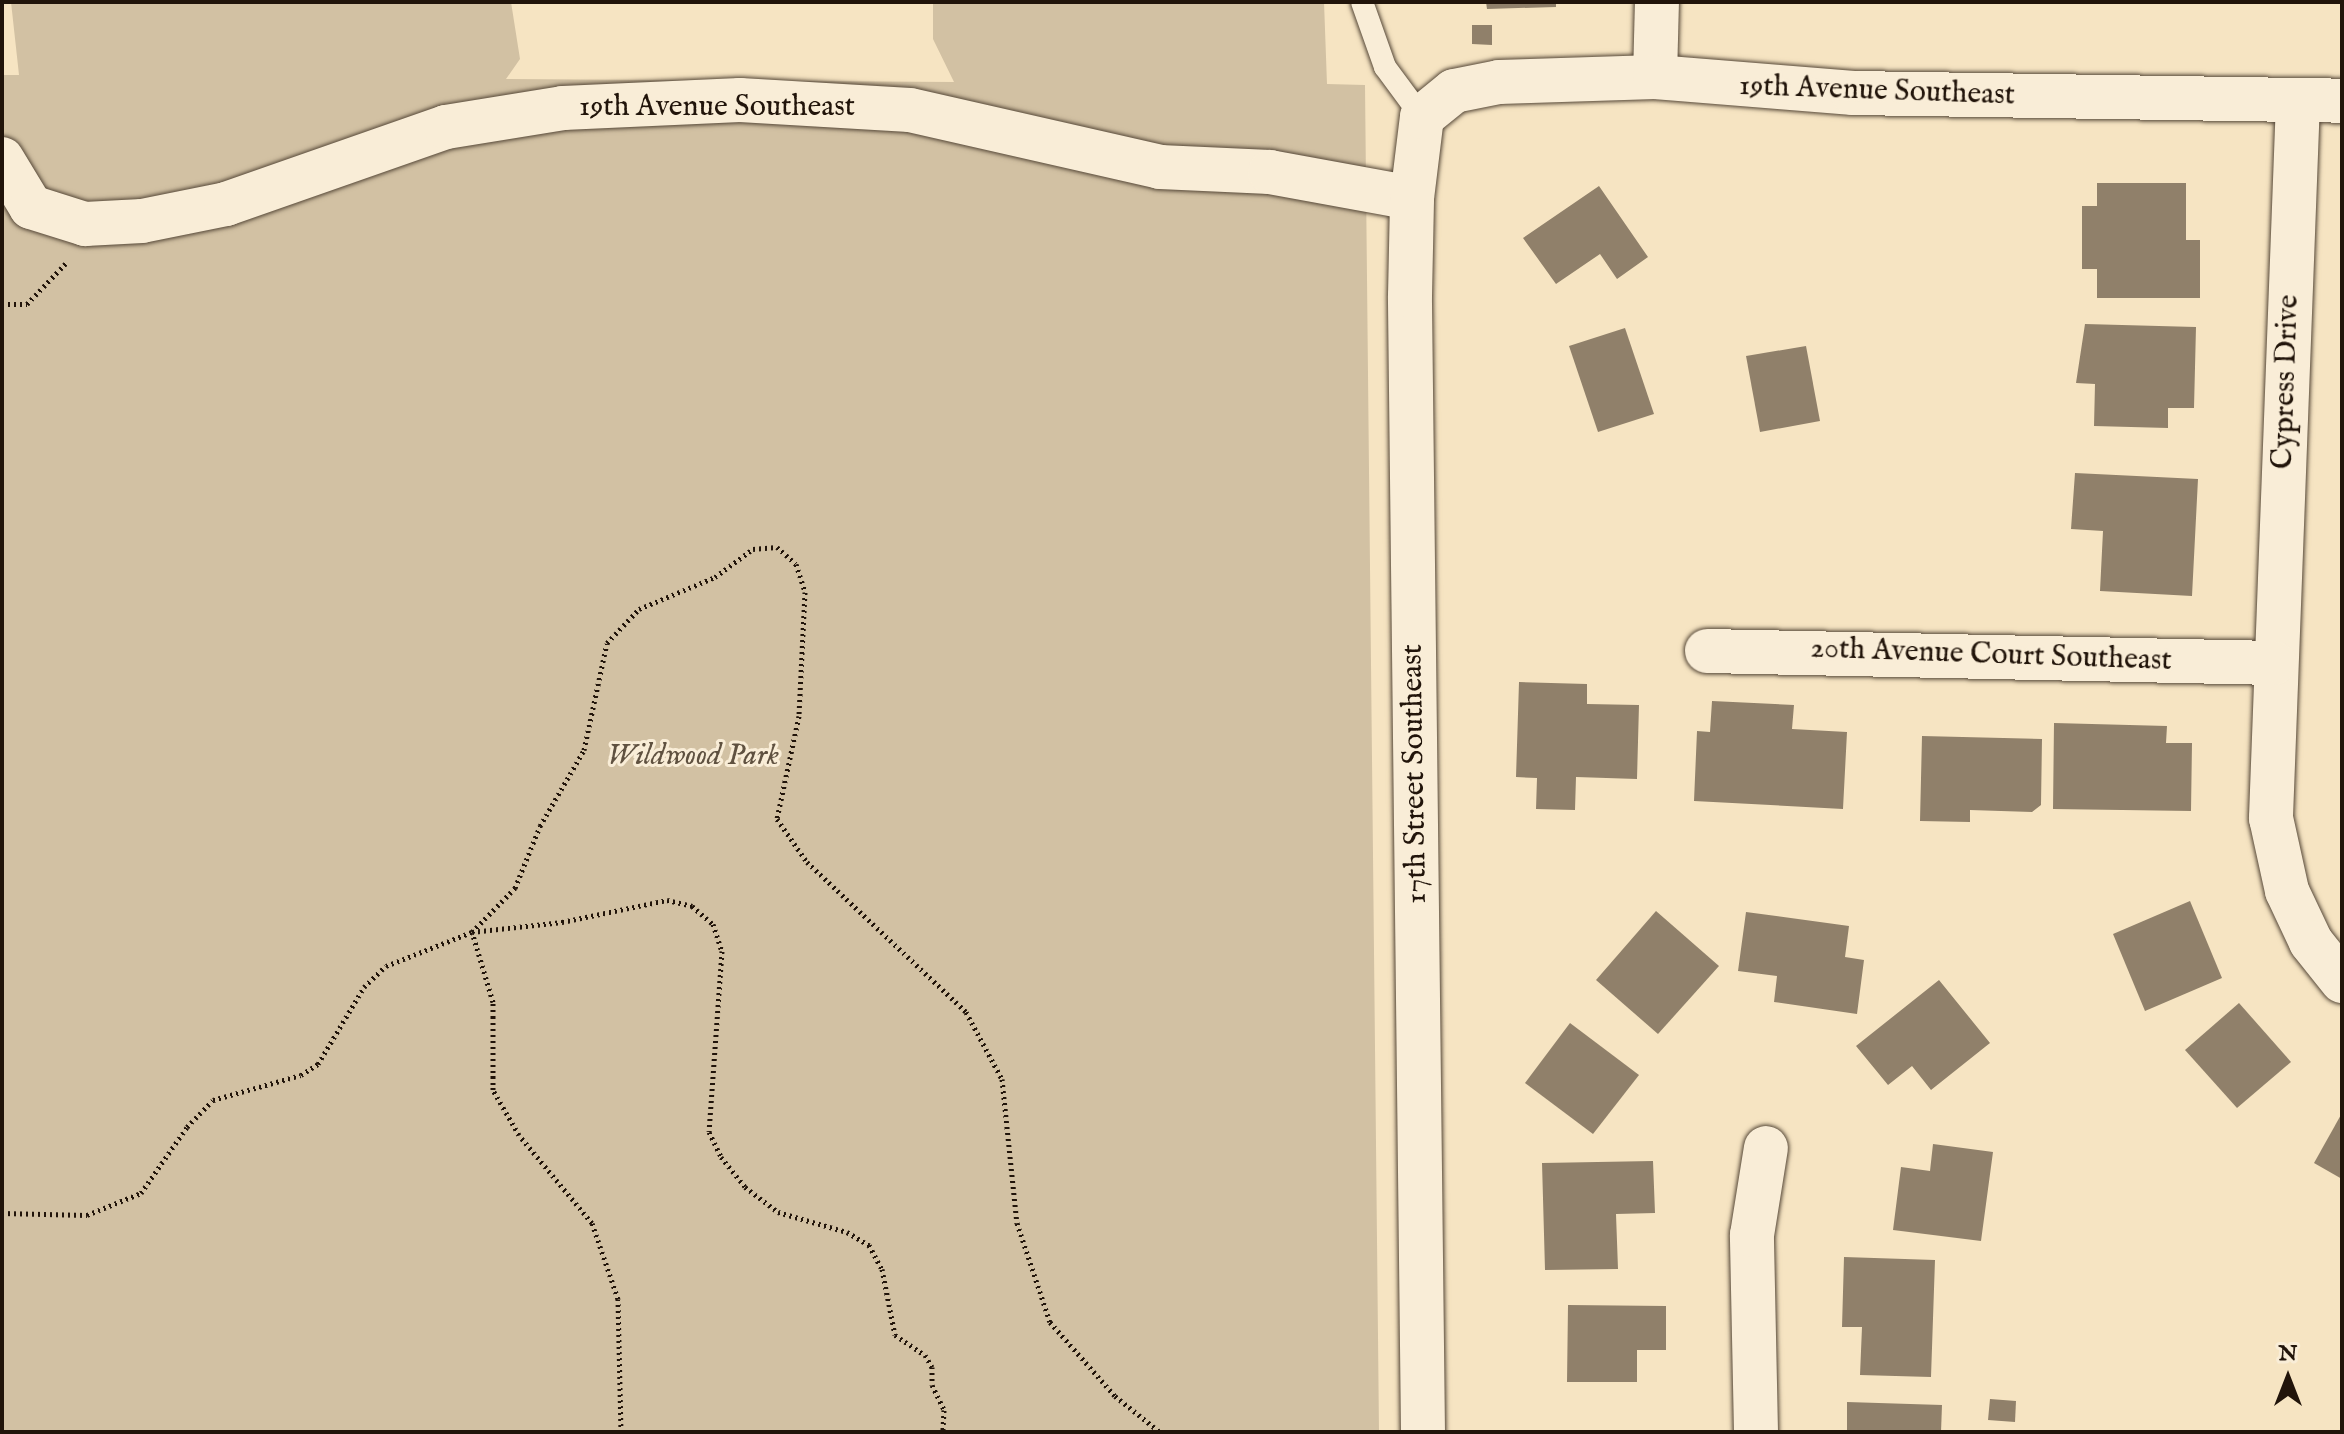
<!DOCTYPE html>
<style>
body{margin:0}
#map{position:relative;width:2344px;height:1434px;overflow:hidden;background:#f6e4c2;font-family:"IM FELL English",serif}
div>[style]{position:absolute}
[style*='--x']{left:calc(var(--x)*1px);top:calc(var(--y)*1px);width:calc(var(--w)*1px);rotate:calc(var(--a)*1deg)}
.green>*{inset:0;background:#d2c1a3}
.building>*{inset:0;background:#90806a}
.path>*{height:5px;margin-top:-2.5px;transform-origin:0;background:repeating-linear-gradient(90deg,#21140a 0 2px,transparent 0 6px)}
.roads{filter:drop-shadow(0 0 2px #564838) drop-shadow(0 0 2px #564838)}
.service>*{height:22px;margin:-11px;padding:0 11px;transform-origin:11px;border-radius:11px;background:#f9edd7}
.minor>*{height:44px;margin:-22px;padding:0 22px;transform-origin:22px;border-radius:22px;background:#f9edd7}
span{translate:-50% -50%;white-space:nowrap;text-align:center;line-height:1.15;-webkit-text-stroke:6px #f9edd7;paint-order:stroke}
.street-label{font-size:30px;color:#21140a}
.park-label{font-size:30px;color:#5f5140;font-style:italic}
.frame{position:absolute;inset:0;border:4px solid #21140a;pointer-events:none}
.north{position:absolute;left:2248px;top:1338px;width:80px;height:80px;-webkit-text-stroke:6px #f9edd7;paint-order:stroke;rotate:0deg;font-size:22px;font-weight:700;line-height:32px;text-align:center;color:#21140a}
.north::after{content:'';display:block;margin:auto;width:28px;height:36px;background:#21140a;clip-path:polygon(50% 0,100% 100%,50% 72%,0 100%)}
</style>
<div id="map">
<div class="green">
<i style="clip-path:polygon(11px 2px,511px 2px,520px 59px,506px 79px,954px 82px,933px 39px,933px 2px,1324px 2px,1327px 84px,1365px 85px,1379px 1432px,2px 1432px,2px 75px,19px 75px)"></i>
</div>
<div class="building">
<i style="clip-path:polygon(1486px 2px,1556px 2px,1556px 7px,1487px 9px)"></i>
<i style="clip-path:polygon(1472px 25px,1492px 25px,1492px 45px,1472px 44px)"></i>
<i style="clip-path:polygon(2097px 183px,2186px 183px,2186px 240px,2200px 240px,2200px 298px,2097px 298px,2097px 269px,2082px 269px,2082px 206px,2097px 206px)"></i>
<i style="clip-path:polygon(1599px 186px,1648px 257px,1617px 279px,1600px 254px,1556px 284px,1523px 238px)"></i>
<i style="clip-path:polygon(2085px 324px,2196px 327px,2194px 408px,2168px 408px,2168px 428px,2094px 426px,2095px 384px,2076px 383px)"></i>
<i style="clip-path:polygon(1625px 328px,1654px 414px,1598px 432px,1569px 346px)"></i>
<i style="clip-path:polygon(1806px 346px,1820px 421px,1760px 432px,1746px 356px)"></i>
<i style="clip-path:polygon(2075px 473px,2198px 479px,2192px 596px,2100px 591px,2103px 531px,2071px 529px)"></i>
<i style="clip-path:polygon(1519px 682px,1587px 684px,1587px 704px,1639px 705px,1637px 779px,1576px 777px,1575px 810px,1536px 809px,1537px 778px,1516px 777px)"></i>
<i style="clip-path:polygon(1712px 701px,1794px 705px,1792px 729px,1847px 732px,1843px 809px,1694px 801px,1697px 731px,1710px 732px)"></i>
<i style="clip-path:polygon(2054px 723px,2167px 726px,2166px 743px,2192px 743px,2191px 811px,2053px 809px)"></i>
<i style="clip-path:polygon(1922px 736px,2042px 739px,2041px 805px,2032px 812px,1970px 810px,1970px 822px,1920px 821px)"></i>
<i style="clip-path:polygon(2190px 901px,2222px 978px,2145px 1011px,2113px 934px)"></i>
<i style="clip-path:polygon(1656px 911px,1719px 966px,1658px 1034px,1596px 980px)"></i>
<i style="clip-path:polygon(1746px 912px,1849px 926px,1845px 957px,1864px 960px,1857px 1014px,1774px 1002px,1777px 976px,1738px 971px)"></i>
<i style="clip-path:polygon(1939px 980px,1990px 1043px,1931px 1090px,1912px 1066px,1888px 1085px,1856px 1046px)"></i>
<i style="clip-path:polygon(2239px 1003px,2291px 1062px,2237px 1108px,2185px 1050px)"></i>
<i style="clip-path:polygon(1570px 1023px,1639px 1075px,1593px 1134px,1525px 1083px)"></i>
<i style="clip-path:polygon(2342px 1113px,2342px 1179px,2314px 1163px)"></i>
<i style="clip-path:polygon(1933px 1144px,1993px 1152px,1981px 1241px,1893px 1230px,1901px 1167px,1930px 1171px)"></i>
<i style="clip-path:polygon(1653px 1161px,1655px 1213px,1616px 1214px,1618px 1269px,1545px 1270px,1542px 1163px)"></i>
<i style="clip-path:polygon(1844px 1257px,1935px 1260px,1931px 1377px,1860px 1375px,1862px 1327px,1842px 1327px)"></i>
<i style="clip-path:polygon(1568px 1305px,1666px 1306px,1666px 1350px,1637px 1350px,1637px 1382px,1567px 1382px)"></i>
<i style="clip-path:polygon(1990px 1399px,2016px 1401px,2015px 1422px,1988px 1420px)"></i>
<i style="clip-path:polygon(1847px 1402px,1942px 1405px,1941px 1432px,1847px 1432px)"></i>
</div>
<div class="path">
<i style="--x:2;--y:304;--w:25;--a:0"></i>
<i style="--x:27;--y:304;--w:58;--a:-46.4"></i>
<i style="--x:2;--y:1213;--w:85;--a:1.3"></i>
<i style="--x:87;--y:1215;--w:58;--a:-22.2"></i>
<i style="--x:141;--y:1193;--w:80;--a:-55.1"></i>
<i style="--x:187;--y:1127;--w:37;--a:-46"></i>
<i style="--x:213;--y:1100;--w:91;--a:-15.9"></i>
<i style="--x:301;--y:1075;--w:20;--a:-33"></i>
<i style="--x:318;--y:1064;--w:90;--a:-59.1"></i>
<i style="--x:364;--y:987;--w:30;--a:-44"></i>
<i style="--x:386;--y:966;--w:92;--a:-21.6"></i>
<i style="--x:472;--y:932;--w:62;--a:-45.7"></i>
<i style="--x:515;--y:888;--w:67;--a:-68"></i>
<i style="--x:540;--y:826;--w:88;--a:-59.9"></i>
<i style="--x:584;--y:750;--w:109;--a:-77.9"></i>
<i style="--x:607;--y:643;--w:47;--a:-46.7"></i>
<i style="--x:639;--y:609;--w:82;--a:-22.8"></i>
<i style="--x:715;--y:577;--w:47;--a:-36.4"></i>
<i style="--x:753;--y:549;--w:24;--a:-5"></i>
<i style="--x:777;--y:547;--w:25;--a:42"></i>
<i style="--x:796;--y:564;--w:29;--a:72"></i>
<i style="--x:805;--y:592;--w:124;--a:92.8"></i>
<i style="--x:799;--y:716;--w:105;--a:102.1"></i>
<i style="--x:777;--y:819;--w:52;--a:55.1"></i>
<i style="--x:807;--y:862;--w:219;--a:43.3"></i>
<i style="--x:966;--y:1012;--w:76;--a:61.8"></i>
<i style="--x:1002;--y:1079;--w:145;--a:84.1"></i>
<i style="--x:1017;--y:1223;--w:104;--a:71.6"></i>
<i style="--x:1050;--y:1322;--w:98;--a:48.7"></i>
<i style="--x:1115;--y:1396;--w:58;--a:38.7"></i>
<i style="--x:621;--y:1432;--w:133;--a:-91.3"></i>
<i style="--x:618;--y:1299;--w:80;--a:-108.9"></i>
<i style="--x:592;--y:1223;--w:114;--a:-129.7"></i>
<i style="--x:519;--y:1135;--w:52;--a:-120"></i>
<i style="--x:493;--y:1090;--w:88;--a:-90"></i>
<i style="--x:493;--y:1002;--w:73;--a:-106.7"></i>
<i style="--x:472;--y:932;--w:91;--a:-6.3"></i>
<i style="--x:562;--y:922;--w:107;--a:-11.8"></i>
<i style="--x:667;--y:900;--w:26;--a:13"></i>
<i style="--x:692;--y:906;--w:28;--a:41"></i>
<i style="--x:713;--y:924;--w:28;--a:72"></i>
<i style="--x:722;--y:951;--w:181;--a:94.1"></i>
<i style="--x:709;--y:1132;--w:28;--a:64"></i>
<i style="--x:721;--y:1157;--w:38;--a:51"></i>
<i style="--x:745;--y:1187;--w:41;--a:37.1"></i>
<i style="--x:778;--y:1212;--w:72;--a:16.2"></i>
<i style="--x:847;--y:1232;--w:26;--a:31"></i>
<i style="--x:869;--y:1245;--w:27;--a:62"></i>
<i style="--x:882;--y:1269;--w:67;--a:78.9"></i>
<i style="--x:895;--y:1335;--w:36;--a:34"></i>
<i style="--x:925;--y:1355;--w:14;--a:60"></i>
<i style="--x:932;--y:1367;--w:18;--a:90"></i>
<i style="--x:932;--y:1385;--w:28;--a:64"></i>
<i style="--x:944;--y:1410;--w:22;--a:93"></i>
</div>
<div class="roads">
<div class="service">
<i style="--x:1362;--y:2;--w:69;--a:70.5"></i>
<i style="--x:1385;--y:67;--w:62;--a:53.5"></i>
</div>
<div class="minor">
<i style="--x:1655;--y:77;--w:75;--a:-88.5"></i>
<i style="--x:2298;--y:101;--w:718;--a:92.16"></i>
<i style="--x:2271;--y:818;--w:75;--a:77.6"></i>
<i style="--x:2287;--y:891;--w:56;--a:64.8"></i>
<i style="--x:2311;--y:942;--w:50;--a:51.5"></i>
<i style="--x:2;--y:159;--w:56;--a:58.9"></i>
<i style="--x:31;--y:207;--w:57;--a:17.5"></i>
<i style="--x:85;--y:224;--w:57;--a:-3"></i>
<i style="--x:142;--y:221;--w:86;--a:-11.4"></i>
<i style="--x:226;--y:204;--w:233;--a:-19.3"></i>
<i style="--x:446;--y:127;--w:119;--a:-9.2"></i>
<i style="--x:563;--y:108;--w:177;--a:-2.6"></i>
<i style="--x:740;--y:100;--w:170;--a:3.4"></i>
<i style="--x:910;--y:110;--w:256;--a:12.8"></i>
<i style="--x:1160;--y:167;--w:110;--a:2.6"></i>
<i style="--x:1270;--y:172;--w:144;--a:10.4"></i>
<i style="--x:1707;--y:651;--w:567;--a:1.21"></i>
<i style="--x:1423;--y:1432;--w:1136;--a:-90.66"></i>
<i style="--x:1410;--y:296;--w:98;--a:-88.8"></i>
<i style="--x:1412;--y:198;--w:82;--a:-83"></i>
<i style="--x:1422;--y:117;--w:41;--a:-39.1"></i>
<i style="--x:1454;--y:91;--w:46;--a:-11.3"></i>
<i style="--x:1499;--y:82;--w:156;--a:-1.8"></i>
<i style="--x:1655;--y:77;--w:199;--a:4.6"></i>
<i style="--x:1853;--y:93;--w:489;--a:0.9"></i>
<i style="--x:1756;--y:1432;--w:197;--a:-91.2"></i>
<i style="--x:1752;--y:1235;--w:88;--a:-80.9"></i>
</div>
</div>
<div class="street-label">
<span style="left:1877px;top:91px;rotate:2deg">19th Avenue Southeast</span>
<span style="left:717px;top:107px">19th Avenue Southeast</span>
<span style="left:2286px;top:382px;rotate:-88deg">Cypress Drive</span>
<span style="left:1991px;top:655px;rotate:2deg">20th Avenue Court Southeast</span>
<span style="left:1415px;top:774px;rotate:-91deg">17th Street Southeast</span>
</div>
<div class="park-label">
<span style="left:693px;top:756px">Wildwood Park</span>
</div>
<div class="frame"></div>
<div class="north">N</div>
</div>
